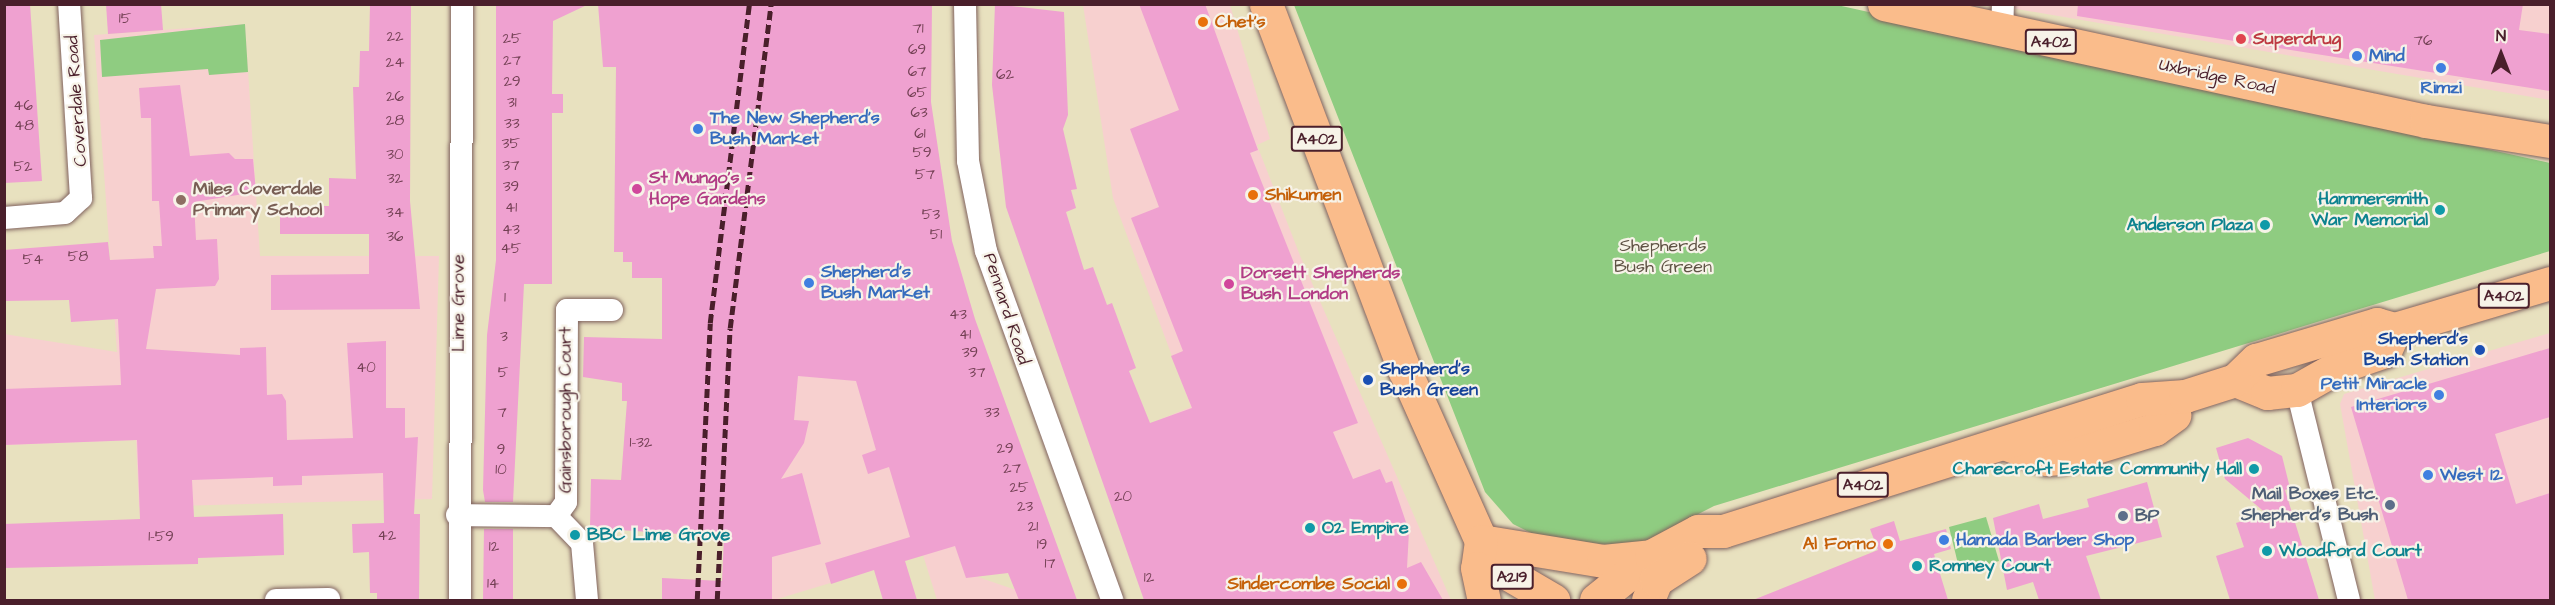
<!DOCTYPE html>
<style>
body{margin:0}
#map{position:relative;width:2555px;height:605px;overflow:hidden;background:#e8e1bf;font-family:"Architects Daughter",sans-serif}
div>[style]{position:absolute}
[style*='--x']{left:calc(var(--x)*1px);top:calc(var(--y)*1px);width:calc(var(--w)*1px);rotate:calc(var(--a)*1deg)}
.built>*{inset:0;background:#f7d0cf}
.green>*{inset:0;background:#8fcc81}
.building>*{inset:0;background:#efa1d0}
.roads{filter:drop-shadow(0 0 2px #81635f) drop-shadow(0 0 2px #81635f)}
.street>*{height:22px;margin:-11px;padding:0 11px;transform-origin:11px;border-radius:11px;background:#fff}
.primary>*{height:33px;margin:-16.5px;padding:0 16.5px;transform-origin:16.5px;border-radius:16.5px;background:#fabc8b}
.rail>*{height:4.5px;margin-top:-2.25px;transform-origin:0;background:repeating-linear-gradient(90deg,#4a1f2b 0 9px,transparent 0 13.5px)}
.dots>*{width:16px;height:16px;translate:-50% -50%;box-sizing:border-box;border:3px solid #f7f3e8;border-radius:50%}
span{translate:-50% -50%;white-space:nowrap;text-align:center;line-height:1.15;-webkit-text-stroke:4.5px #f7f3e8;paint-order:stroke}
.number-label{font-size:15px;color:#734054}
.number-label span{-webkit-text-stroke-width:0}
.shield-label span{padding:2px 4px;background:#f7f3e8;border:2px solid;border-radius:4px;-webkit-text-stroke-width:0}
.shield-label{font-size:16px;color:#4a1f2b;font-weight:700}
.food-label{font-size:18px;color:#c56008;font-weight:700}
.left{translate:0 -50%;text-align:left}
.right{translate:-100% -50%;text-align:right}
.health-label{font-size:18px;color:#be3a42;font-weight:700}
.shop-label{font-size:18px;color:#366cbe;font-weight:700}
.street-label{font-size:18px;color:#4a1f2b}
.hotel-label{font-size:18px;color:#b23c85;font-weight:700}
.education-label{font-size:18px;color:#785e54;font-weight:700}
.culture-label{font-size:18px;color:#0d838f;font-weight:700}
.park-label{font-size:18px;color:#5f5345}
.transit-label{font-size:18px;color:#164399;font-weight:700}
.service-label{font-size:18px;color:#4e5e75;font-weight:700}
.frame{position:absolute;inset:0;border:6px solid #4a1f2b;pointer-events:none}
.north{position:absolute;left:2471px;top:24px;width:60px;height:60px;-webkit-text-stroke:4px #f7f3e8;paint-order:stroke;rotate:0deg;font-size:16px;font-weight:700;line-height:24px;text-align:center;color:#4a1f2b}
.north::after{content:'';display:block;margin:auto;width:21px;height:27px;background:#4a1f2b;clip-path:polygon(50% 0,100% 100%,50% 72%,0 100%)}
</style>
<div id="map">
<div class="built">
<i style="clip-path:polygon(2011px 4px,2550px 5px,2550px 100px,2011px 8px)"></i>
<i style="clip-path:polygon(1083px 5px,1230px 5px,1270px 139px,1257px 145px,1301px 258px,1451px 600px,1236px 600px,1161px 419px,1191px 407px,1113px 198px)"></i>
<i style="clip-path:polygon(245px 24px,260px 256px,439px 256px,432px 499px,139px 507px,136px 440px,5px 445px,4px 334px,117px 352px,94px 35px)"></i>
<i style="clip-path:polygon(2550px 333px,2550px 600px,2375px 600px,2340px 404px,2344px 394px)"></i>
<i style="clip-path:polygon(896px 351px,978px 577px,1013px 589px,1022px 586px,1027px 600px,937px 600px,923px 555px,774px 600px,722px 600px,732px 370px)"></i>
</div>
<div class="green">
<i style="clip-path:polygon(1294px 5px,1837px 5px,2550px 163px,2550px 251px,1714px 506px,1640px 544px,1619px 547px,1533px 534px,1513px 524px,1485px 492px)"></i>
<i style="clip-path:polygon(245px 24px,248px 72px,209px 75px,208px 69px,102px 77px,100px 40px)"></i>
<i style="clip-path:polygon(1986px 517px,1999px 561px,1960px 572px,1949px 527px)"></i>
</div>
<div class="building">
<i style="clip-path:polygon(4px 4px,30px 4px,42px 181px,4px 183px)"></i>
<i style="clip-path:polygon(106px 4px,161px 4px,163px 30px,108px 34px)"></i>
<i style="clip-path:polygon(370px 4px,411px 4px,410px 201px,420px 309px,271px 310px,271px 275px,369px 274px,369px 234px,280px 234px,280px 206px,329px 206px,329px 178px,356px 179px,353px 87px,359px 87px,360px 51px,369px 51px)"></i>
<i style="clip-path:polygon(496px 4px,589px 4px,553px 21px,552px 94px,563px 94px,563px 113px,552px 113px,552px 284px,524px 284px,513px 502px,485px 502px,483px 490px,487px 335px,496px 260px)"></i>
<i style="clip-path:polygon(598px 4px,932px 4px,931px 102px,952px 241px,975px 319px,1077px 600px,1019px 600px,1008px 573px,966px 578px,955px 546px,905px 561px,917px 600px,883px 600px,874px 570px,831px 584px,825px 563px,910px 537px,889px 467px,868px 474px,862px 455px,876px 450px,856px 381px,798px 376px,794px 420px,809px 421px,804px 443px,781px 479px,802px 473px,821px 544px,772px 557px,772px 600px,662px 600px,662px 578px,722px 581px,724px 537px,590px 528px,591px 479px,621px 480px,627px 401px,622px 401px,622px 383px,583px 377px,584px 337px,662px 339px,662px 278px,632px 278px,632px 262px,623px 262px,623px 252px,614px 252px,616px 67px,603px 67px)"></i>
<i style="clip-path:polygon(995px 4px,1064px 12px,1068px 115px,1063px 129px,1077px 189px,1071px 190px,1076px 208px,1066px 212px,1084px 270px,1093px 267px,1107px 305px,1112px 303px,1136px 368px,1129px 371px,1150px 423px,1192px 408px,1171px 356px,1183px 351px,1131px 218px,1159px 207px,1130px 129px,1179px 110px,1139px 4px,1205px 4px,1258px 150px,1250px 153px,1358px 423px,1333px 432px,1353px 479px,1380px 469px,1386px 483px,1392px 481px,1409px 531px,1407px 568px,1421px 562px,1443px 600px,1144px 600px,1006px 207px,992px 85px)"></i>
<i style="clip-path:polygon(2078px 4px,2523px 4px,2519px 30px,2550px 34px,2550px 91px,2077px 16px)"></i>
<i style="clip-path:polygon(180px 85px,190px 156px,229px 153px,235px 159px,253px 159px,256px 192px,194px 202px,196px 240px,217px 239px,219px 279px,215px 286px,156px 289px,146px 349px,240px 355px,240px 348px,266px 347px,267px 395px,282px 394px,286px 401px,287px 440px,353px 438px,347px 343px,386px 341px,386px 408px,405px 408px,405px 438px,418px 437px,414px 514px,420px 514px,419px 600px,377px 600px,377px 593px,370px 593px,369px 552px,353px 553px,352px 524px,384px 523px,383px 473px,302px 476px,302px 485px,273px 486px,273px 477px,192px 480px,194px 517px,283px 514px,284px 555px,198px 558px,198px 564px,4px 568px,4px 524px,140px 519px,137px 440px,4px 445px,4px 389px,121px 385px,118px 319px,71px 322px,69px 300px,4px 301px,4px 250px,108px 242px,110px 260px,154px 258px,153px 246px,162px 246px,159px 201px,152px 201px,151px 118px,141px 118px,139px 88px)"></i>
<i style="clip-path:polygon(2550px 348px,2550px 417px,2495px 434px,2516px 504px,2550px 493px,2550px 600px,2408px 600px,2351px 407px)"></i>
<i style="clip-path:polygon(2248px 438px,2282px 456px,2290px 488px,2285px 490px,2319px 600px,2230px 600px,2216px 556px,2244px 547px,2236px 523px,2267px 514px,2225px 479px,2216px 448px)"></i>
<i style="clip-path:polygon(2147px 482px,2162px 537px,2086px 556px,2101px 600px,2039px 600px,2033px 582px,2007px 590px,1993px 518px,2039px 504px,2043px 519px,2089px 507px,2087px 499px)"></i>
<i style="clip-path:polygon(1894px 521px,1900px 541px,1946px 529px,1951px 549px,1934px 554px,1948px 600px,1753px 600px,1878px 550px,1870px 529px)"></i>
<i style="clip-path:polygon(484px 529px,513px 529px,513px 600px,483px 600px)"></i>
</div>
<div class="roads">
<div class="street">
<i style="--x:965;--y:4;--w:157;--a:88.9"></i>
<i style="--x:968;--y:161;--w:92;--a:78.7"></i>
<i style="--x:986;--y:251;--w:371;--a:70.1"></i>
<i style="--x:2002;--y:32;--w:28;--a:-88"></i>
<i style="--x:4;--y:218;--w:61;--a:-4.7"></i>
<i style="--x:65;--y:213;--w:22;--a:-43"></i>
<i style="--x:81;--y:198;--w:194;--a:-93.5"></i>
<i style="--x:2297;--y:390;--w:216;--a:76.1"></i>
<i style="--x:457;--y:515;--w:99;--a:0.6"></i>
<i style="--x:276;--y:600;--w:53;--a:-1.1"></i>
<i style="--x:460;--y:600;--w:596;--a:-89.81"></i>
<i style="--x:587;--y:600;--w:57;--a:-95"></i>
<i style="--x:582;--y:543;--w:37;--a:-134"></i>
<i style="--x:556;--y:516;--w:17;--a:-54"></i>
<i style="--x:566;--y:502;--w:192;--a:-89.7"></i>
<i style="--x:567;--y:310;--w:45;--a:0"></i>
</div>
<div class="primary">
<i style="--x:1266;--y:4;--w:392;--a:69.3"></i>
<i style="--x:1405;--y:371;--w:186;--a:65.9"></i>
<i style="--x:1481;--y:541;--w:39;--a:52"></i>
<i style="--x:1505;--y:572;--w:56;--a:30.3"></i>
<i style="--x:1884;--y:4;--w:554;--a:12.18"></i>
<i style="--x:2426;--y:121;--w:126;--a:9.2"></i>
<i style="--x:2235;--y:380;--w:35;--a:22"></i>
<i style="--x:2267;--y:393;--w:30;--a:-6"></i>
<i style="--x:2297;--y:390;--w:45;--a:-29.4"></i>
<i style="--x:2336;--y:368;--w:52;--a:-19.1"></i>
<i style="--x:2385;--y:351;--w:24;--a:-66"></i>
<i style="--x:2004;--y:443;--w:46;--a:20.4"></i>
<i style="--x:2047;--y:459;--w:13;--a:-4"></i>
<i style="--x:2060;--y:458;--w:99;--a:-17"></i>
<i style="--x:2155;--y:429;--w:24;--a:-36"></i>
<i style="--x:1481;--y:541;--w:124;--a:9.3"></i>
<i style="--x:1603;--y:561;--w:48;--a:-5.9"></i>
<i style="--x:1481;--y:541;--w:27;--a:98"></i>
<i style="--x:1477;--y:568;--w:33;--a:78"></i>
<i style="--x:1596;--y:600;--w:70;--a:-38.7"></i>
<i style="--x:1651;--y:556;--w:53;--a:-28"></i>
<i style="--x:1698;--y:531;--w:25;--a:0"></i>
<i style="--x:1723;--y:531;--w:439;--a:-17.5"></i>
<i style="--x:2142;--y:399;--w:43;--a:-4"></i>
<i style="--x:2185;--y:396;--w:52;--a:-17.7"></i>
<i style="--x:2235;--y:380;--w:29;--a:-44"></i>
<i style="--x:2256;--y:360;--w:126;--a:-16.6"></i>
<i style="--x:2377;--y:324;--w:19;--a:16"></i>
<i style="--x:2395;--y:329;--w:162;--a:-16.5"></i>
<i style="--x:1648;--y:600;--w:22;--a:-68"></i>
<i style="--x:1656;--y:580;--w:40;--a:-32.9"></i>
</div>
</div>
<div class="rail">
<i style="--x:697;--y:600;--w:277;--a:-87.3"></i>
<i style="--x:710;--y:323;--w:321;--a:-83"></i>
<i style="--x:717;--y:600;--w:272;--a:-87.3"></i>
<i style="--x:730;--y:328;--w:327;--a:-82.8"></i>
</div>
<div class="dots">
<i style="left:1203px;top:22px;background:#e8710a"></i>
<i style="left:2241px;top:39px;background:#e0444e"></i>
<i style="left:2357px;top:56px;background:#3f7fe0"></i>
<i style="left:2441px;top:68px;background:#3f7fe0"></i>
<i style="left:698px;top:129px;background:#3f7fe0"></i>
<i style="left:637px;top:189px;background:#d1479c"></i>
<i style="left:1253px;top:195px;background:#e8710a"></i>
<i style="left:181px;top:200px;background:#8d6e63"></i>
<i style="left:2440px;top:210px;background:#0f9aa8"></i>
<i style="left:2265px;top:225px;background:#0f9aa8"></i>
<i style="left:809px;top:283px;background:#3f7fe0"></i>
<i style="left:1229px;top:284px;background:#d1479c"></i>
<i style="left:2480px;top:350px;background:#1a4fb4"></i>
<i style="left:1368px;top:380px;background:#1a4fb4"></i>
<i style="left:2439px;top:395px;background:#3f7fe0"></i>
<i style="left:2254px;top:469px;background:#0f9aa8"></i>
<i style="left:2428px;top:475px;background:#3f7fe0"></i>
<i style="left:2390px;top:505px;background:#5c6f8a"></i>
<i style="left:2123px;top:516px;background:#5c6f8a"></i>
<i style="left:1310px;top:528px;background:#0f9aa8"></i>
<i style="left:575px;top:535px;background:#0f9aa8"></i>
<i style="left:1944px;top:540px;background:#3f7fe0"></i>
<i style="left:1888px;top:544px;background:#e8710a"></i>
<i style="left:2267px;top:551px;background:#0f9aa8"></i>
<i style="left:1917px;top:566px;background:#0f9aa8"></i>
<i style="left:1402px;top:584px;background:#e8710a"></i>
</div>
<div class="number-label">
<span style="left:125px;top:19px">15</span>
<span style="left:918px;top:29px">71</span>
<span style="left:395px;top:37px">22</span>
<span style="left:512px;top:39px">25</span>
<span style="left:2423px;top:41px">76</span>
<span style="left:917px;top:50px">69</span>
<span style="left:512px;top:61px">27</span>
<span style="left:395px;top:63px">24</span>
<span style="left:917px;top:72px">67</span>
<span style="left:1005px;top:75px">62</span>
<span style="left:512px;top:82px">29</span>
<span style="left:917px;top:93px">65</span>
<span style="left:395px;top:97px">26</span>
<span style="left:512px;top:103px">31</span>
<span style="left:23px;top:106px">46</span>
<span style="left:919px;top:113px">63</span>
<span style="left:395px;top:121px">28</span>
<span style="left:512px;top:124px">33</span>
<span style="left:24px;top:126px">48</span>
<span style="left:920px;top:134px">61</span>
<span style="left:511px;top:144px">35</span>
<span style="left:922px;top:153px">59</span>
<span style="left:395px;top:155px">30</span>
<span style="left:511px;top:166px">37</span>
<span style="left:23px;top:167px">52</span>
<span style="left:925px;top:175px">57</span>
<span style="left:395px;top:179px">32</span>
<span style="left:511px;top:187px">39</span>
<span style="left:511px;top:208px">41</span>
<span style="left:395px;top:213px">34</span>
<span style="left:931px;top:215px">53</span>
<span style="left:511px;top:230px">43</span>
<span style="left:936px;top:235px">51</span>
<span style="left:395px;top:237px">36</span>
<span style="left:511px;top:249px">45</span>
<span style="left:78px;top:257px">58</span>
<span style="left:33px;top:260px">54</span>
<span style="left:505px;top:298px">1</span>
<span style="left:958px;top:315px">43</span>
<span style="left:965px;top:335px">41</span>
<span style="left:504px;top:337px">3</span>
<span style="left:970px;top:353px">39</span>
<span style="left:366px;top:368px">40</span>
<span style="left:503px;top:373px">5</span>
<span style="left:977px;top:373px">37</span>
<span style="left:502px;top:413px">7</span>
<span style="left:992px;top:413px">33</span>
<span style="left:641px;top:443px">1-32</span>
<span style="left:1005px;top:449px">29</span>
<span style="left:501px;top:450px">9</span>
<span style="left:1012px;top:469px">27</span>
<span style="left:501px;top:470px">10</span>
<span style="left:1019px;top:488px">25</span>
<span style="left:1123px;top:497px">20</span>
<span style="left:1025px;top:507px">23</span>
<span style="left:1033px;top:527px">21</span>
<span style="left:387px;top:536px">42</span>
<span style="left:161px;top:537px">1-59</span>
<span style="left:1042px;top:545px">19</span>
<span style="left:494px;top:547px">12</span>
<span style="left:1050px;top:564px">17</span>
<span style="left:1149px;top:578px">12</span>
<span style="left:493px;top:584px">14</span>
</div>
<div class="shield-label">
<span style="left:2051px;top:42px">A402</span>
<span style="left:1317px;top:139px">A402</span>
<span style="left:2504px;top:296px">A402</span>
<span style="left:1863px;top:485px">A402</span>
<span style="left:1512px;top:577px">A219</span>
</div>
<div class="food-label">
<span class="left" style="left:1215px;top:22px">Chet's</span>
<span class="left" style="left:1265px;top:195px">Shikumen</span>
<span class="right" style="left:1876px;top:544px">Al Forno</span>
<span class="right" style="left:1390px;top:584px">Sindercombe Social</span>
</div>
<div class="health-label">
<span class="left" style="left:2253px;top:39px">Superdrug</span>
</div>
<div class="shop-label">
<span class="left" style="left:2369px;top:56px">Mind</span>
<span style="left:2441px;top:88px">Rimzi</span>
<span class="left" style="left:710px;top:129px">The New Shepherd's<br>Bush Market</span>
<span class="left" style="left:821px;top:283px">Shepherd's<br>Bush Market</span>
<span class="right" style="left:2427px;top:395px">Petit Miracle<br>Interiors</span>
<span class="left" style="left:2440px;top:475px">West 12</span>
<span class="left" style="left:1956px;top:540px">Hamada Barber Shop</span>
</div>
<div class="street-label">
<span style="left:2217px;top:77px;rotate:12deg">Uxbridge Road</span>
<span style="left:77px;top:101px;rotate:-94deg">Coverdale Road</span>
<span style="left:459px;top:303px;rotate:-90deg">Lime Grove</span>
<span style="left:1006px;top:309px;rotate:72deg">Pennard Road</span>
<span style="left:566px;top:410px;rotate:-90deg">Gainsborough Court</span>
</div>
<div class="hotel-label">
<span class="left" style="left:649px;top:189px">St Mungo's -<br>Hope Gardens</span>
<span class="left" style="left:1241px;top:284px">Dorsett Shepherds<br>Bush London</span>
</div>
<div class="education-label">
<span class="left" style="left:193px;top:200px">Miles Coverdale<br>Primary School</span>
</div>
<div class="culture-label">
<span class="right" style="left:2428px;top:210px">Hammersmith<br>War Memorial</span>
<span class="right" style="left:2253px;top:225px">Anderson Plaza</span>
<span class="right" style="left:2242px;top:469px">Charecroft Estate Community Hall</span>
<span class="left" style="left:1322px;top:528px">O2 Empire</span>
<span class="left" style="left:587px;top:535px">BBC Lime Grove</span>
<span class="left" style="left:2279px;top:551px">Woodford Court</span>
<span class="left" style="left:1929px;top:566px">Romney Court</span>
</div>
<div class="park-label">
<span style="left:1663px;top:257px">Shepherds<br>Bush Green</span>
</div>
<div class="transit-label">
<span class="right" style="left:2468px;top:350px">Shepherd's<br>Bush Station</span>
<span class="left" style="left:1380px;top:380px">Shepherd's<br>Bush Green</span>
</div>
<div class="service-label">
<span class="right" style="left:2378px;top:505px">Mail Boxes Etc.<br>Shepherd's Bush</span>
<span class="left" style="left:2135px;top:516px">BP</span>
</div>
<div class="frame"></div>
<div class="north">N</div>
</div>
